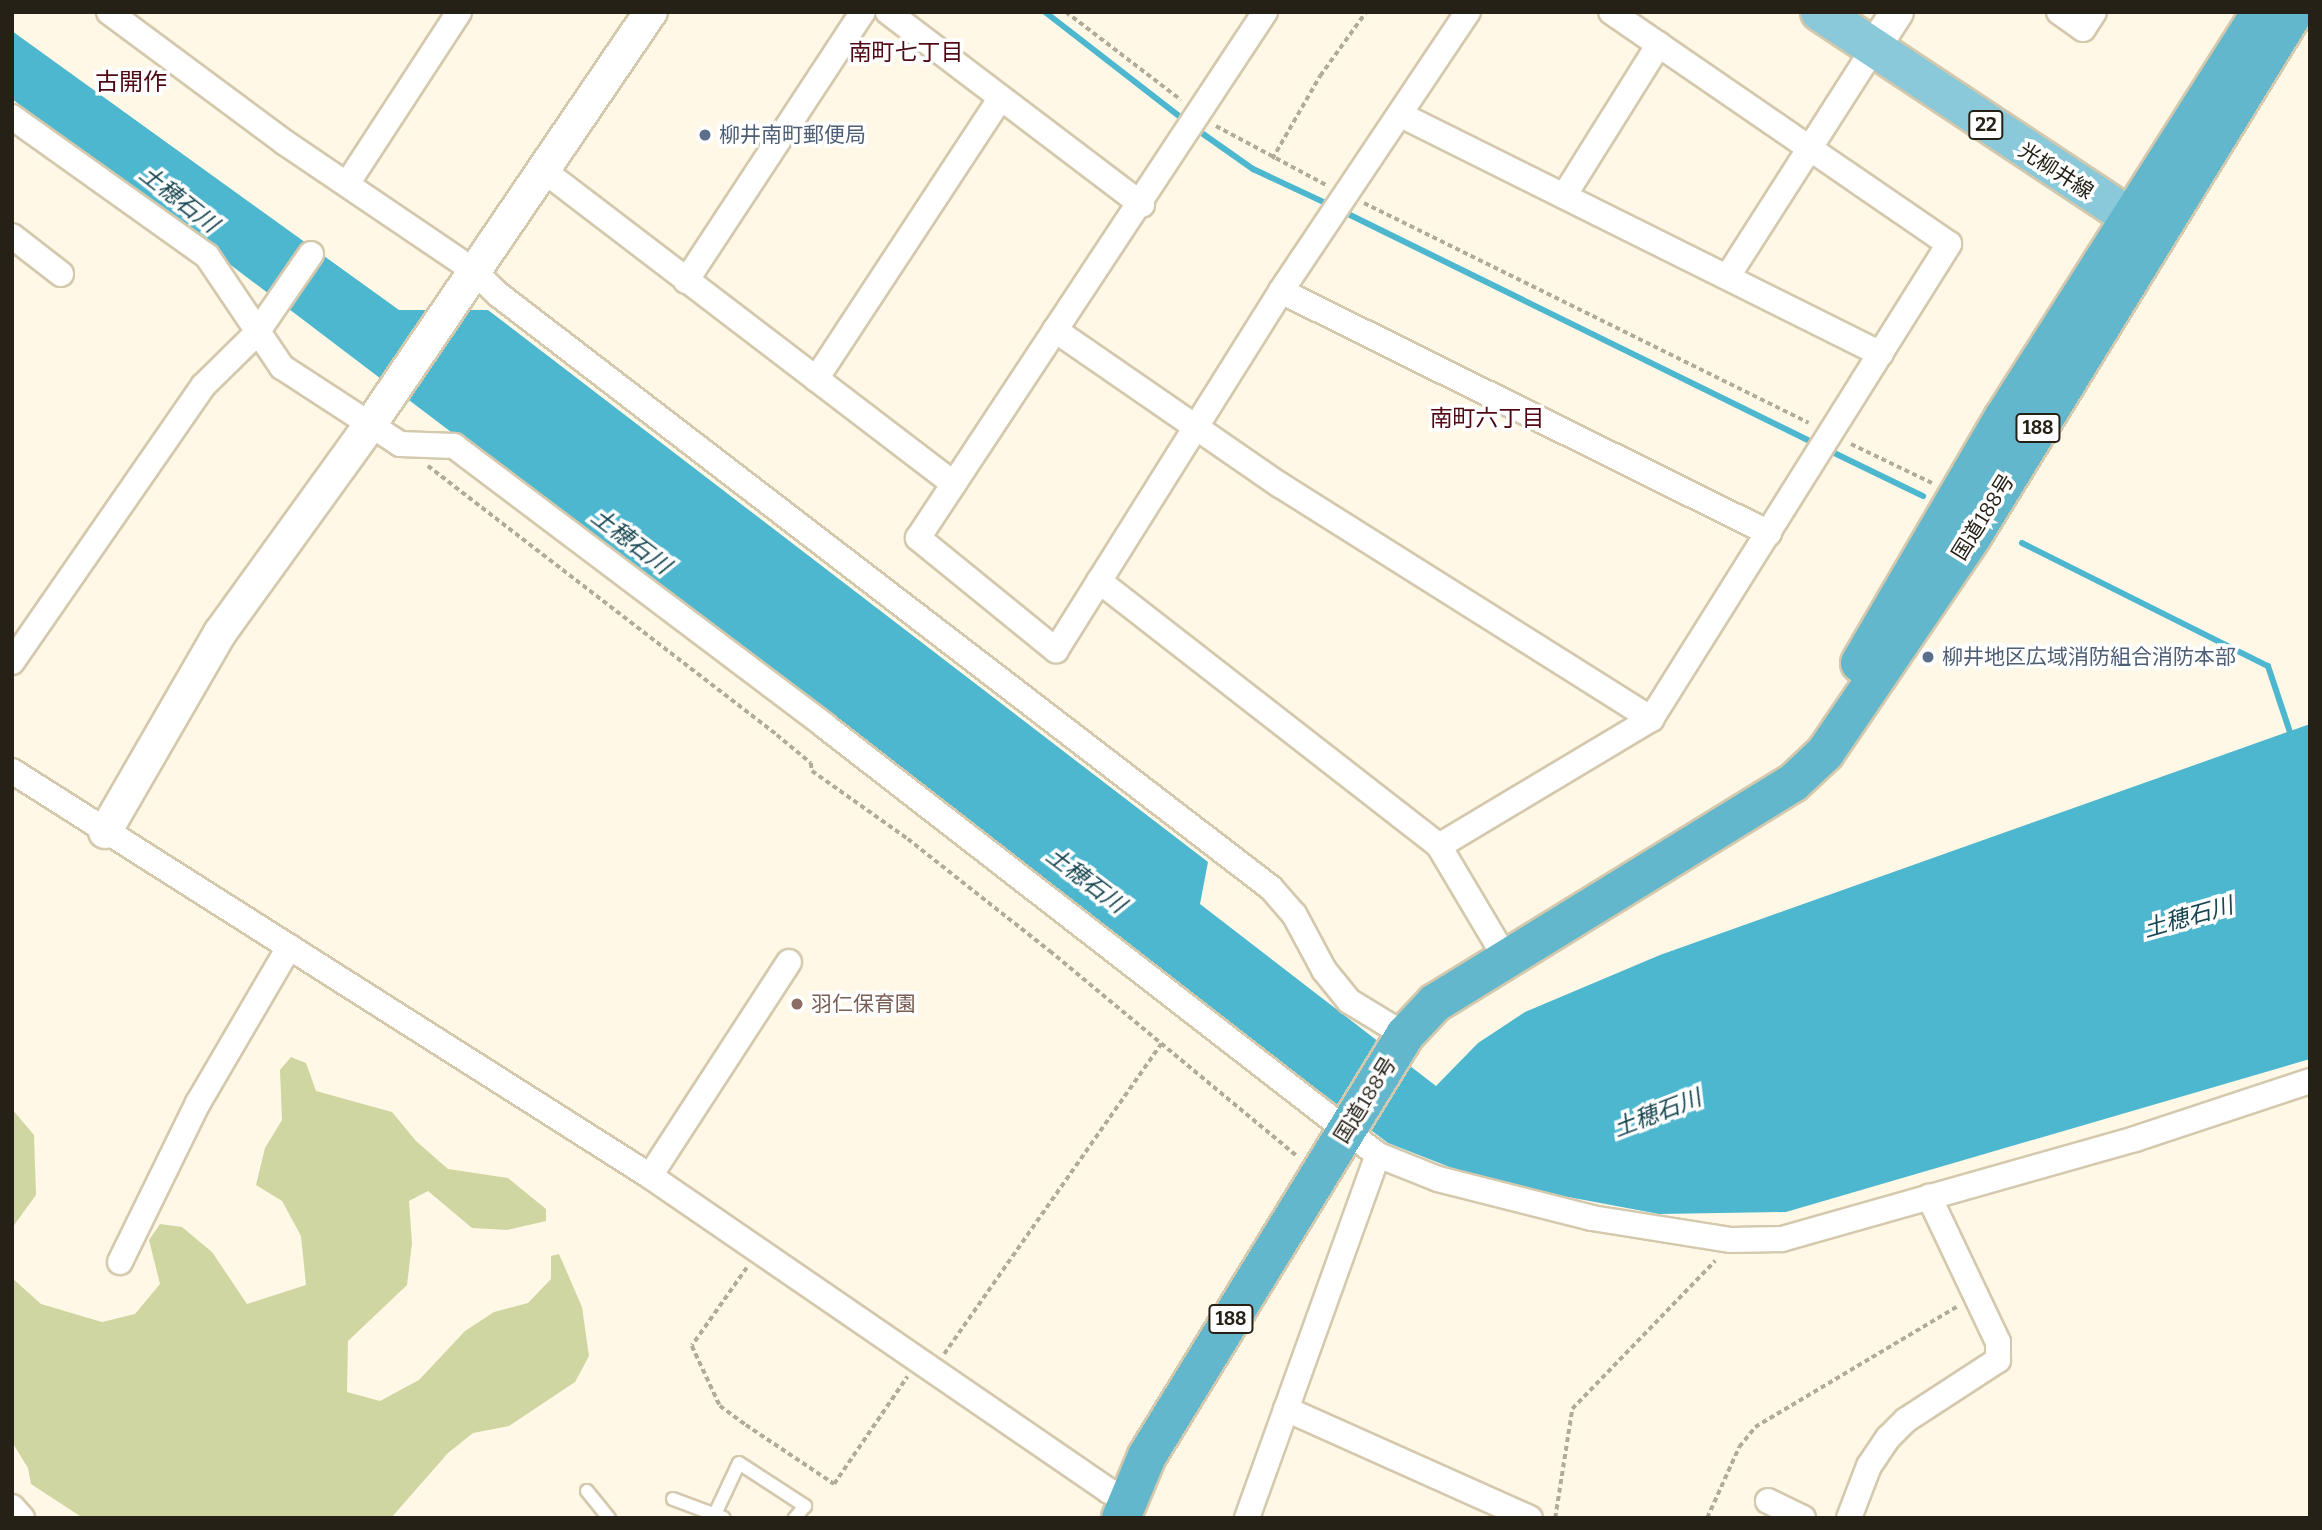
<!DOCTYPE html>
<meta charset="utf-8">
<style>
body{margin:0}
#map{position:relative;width:2322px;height:1530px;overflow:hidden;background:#fff8e6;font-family:Bitter,"Noto Sans JP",serif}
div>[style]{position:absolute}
.green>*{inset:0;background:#cfd6a2}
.water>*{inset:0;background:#4cb7cf}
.stream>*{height:6px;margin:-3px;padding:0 3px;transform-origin:3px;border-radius:3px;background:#4cb7cf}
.path>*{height:3.5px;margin-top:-1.75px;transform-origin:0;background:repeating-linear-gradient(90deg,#b1ab9b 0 5px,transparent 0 8.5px)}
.roads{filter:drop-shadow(2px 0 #d4c8ad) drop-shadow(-2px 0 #d4c8ad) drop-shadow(0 2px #d4c8ad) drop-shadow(0 -2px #d4c8ad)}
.service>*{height:12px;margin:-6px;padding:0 6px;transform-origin:6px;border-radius:6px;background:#fff}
.minor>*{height:24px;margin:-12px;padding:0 12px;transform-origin:12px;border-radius:12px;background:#fff}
.tertiary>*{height:32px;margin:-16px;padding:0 16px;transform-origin:16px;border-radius:16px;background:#fff}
.primary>*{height:38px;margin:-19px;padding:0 19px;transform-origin:19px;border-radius:19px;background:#89c9d9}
.trunk>*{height:38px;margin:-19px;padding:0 19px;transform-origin:19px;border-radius:19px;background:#62b7cc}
.dots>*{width:19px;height:19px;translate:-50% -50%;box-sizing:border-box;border:4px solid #fff;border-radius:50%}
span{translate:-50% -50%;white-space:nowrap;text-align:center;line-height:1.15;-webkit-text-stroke:7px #fff;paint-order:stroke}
.shield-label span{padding:2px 5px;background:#fff;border:2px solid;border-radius:5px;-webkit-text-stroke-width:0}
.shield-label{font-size:19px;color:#262116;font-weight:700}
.service-label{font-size:21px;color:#4e5e75}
.left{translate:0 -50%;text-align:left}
.street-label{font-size:21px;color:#262116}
.education-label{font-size:21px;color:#785e54}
.neighbourhood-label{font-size:23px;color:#4f0915}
.water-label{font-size:23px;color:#174651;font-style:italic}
.quarter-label{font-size:24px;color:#4f0915}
.frame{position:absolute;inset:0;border:14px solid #262116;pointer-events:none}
</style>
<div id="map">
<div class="green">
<i style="clip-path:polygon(291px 1057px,306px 1063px,316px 1091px,392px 1112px,416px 1141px,448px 1169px,508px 1178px,546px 1209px,546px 1221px,507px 1230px,472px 1228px,428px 1191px,409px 1201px,412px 1243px,407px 1285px,348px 1341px,347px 1392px,380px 1401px,419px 1380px,465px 1331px,494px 1312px,528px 1303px,551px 1279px,551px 1256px,559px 1254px,582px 1307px,589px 1356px,575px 1382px,509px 1426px,473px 1433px,448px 1453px,391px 1518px,83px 1518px,31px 1484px,28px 1468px,12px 1442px,12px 1278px,41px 1304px,102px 1322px,135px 1314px,160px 1284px,149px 1240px,160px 1224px,182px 1227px,212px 1252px,247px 1304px,306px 1285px,301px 1236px,282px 1201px,256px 1185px,265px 1148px,282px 1120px,280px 1070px)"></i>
<i style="clip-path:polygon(12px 1109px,34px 1135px,36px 1195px,12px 1228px)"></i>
</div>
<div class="water">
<i style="clip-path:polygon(12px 31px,399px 310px,488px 310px,1208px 862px,1200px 904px,1436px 1086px,1478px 1043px,1525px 1012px,1660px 955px,2310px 724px,2310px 1059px,1786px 1212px,1659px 1214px,1488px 1182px,1388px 1143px,12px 99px)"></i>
</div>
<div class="stream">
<i style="left:1045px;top:12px;width:180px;rotate:37.8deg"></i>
<i style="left:1196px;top:129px;width:70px;rotate:35.1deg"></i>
<i style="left:1253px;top:169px;width:87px;rotate:25.1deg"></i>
<i style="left:1342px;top:211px;width:528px;rotate:26.18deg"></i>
<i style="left:1826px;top:449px;width:108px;rotate:25.9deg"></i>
<i style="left:2022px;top:543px;width:275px;rotate:26.6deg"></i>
<i style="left:2268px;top:666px;width:76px;rotate:71.6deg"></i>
</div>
<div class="path">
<i style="left:1066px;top:12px;width:145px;rotate:37.4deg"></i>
<i style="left:1216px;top:126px;width:125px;rotate:28.2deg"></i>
<i style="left:1272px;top:159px;width:96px;rotate:-60deg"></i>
<i style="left:1320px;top:76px;width:79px;rotate:-54.3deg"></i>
<i style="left:1364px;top:203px;width:496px;rotate:26.3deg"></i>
<i style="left:1851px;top:444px;width:90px;rotate:25.7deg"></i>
<i style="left:428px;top:466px;width:441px;rotate:37.6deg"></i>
<i style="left:777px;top:735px;width:44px;rotate:39.5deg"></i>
<i style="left:811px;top:763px;width:8px;rotate:83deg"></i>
<i style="left:812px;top:771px;width:118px;rotate:35.3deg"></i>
<i style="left:908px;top:839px;width:181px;rotate:38.3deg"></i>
<i style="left:1050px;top:951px;width:320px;rotate:39.7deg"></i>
<i style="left:747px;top:1268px;width:95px;rotate:125.2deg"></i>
<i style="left:692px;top:1346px;width:66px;rotate:65deg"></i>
<i style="left:720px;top:1406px;width:32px;rotate:36deg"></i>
<i style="left:746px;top:1425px;width:106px;rotate:33.8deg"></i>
<i style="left:834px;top:1484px;width:130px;rotate:-55.7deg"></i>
<i style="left:944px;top:1354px;width:380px;rotate:-55deg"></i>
<i style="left:1555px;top:1518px;width:110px;rotate:-81.1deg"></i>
<i style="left:1572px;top:1409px;width:206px;rotate:-46deg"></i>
<i style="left:1707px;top:1518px;width:78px;rotate:-65.7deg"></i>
<i style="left:1739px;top:1447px;width:26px;rotate:-51deg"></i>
<i style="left:1755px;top:1427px;width:236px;rotate:-30.8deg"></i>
</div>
<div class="roads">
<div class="service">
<i style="left:587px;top:1491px;width:35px;rotate:51deg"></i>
<i style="left:673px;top:1499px;width:54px;rotate:20.4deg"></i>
<i style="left:715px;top:1514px;width:56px;rotate:-64.8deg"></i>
<i style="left:739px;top:1463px;width:79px;rotate:33.1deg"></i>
<i style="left:805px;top:1506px;width:16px;rotate:130deg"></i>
</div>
<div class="minor">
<i style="left:109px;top:12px;width:218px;rotate:36.6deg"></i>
<i style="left:284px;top:142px;width:228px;rotate:34.1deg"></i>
<i style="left:473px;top:270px;width:36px;rotate:44deg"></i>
<i style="left:499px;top:295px;width:973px;rotate:37.53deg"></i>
<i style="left:1271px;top:888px;width:35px;rotate:49deg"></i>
<i style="left:1294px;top:914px;width:64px;rotate:61.8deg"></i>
<i style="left:1324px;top:970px;width:40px;rotate:51deg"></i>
<i style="left:1349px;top:1001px;width:66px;rotate:31.3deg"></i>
<i style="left:888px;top:12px;width:319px;rotate:37.2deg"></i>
<i style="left:1265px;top:12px;width:630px;rotate:123.41deg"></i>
<i style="left:918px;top:538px;width:178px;rotate:39.1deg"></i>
<i style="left:1056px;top:650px;width:424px;rotate:-57.9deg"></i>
<i style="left:1281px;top:291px;width:336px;rotate:-56.2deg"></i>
<i style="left:2059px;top:12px;width:29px;rotate:35deg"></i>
<i style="left:2083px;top:29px;width:20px;rotate:-57deg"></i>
<i style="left:1401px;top:115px;width:536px;rotate:26.47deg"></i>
<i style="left:12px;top:117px;width:239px;rotate:35.5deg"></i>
<i style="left:207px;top:256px;width:134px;rotate:56deg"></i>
<i style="left:282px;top:367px;width:141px;rotate:33.1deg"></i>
<i style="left:400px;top:444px;width:54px;rotate:2.1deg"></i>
<i style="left:454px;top:446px;width:465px;rotate:37deg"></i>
<i style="left:825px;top:726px;width:700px;rotate:37.8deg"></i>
<i style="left:1378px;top:1155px;width:65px;rotate:21.8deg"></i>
<i style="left:1438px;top:1179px;width:159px;rotate:14.2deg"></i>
<i style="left:1592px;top:1218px;width:141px;rotate:9deg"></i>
<i style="left:1731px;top:1240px;width:51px;rotate:-1.1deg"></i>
<i style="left:1782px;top:1239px;width:367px;rotate:-15.8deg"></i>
<i style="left:2135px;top:1139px;width:184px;rotate:-18.3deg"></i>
<i style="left:543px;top:170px;width:517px;rotate:37.38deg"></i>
<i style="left:347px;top:184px;width:205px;rotate:-56.9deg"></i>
<i style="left:1564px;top:196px;width:179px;rotate:-58deg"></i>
<i style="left:12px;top:236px;width:62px;rotate:37.8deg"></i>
<i style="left:1728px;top:276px;width:269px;rotate:-57.4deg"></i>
<i style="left:686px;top:281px;width:322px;rotate:-56.7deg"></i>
<i style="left:1281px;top:291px;width:545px;rotate:26.38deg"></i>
<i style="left:1055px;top:330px;width:273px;rotate:34.6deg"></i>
<i style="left:1280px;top:485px;width:439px;rotate:32.2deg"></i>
<i style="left:816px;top:379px;width:335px;rotate:-56.7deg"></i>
<i style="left:1099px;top:581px;width:431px;rotate:37.9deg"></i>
<i style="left:1439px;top:846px;width:129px;rotate:59.3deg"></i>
<i style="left:12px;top:662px;width:336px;rotate:-55.3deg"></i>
<i style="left:203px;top:386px;width:74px;rotate:-44.5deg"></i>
<i style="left:256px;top:334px;width:97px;rotate:-55.5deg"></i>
<i style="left:12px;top:771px;width:756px;rotate:32.41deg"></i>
<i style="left:650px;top:1176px;width:557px;rotate:34.46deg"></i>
<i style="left:1109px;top:1491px;width:19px;rotate:18deg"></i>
<i style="left:1439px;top:846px;width:247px;rotate:-30.9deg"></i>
<i style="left:1651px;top:719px;width:561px;rotate:-57.9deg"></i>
<i style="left:1949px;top:244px;width:410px;rotate:-145.5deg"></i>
<i style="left:650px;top:1176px;width:255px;rotate:-57deg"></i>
<i style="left:120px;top:1262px;width:177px;rotate:-63.9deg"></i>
<i style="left:198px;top:1103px;width:181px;rotate:-59.7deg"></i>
<i style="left:1286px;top:1409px;width:267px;rotate:24.1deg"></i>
<i style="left:1768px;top:1501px;width:39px;rotate:26deg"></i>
<i style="left:12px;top:1507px;width:15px;rotate:48deg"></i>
<i style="left:1247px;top:1518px;width:386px;rotate:-70.2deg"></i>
<i style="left:1849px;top:1518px;width:56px;rotate:-69deg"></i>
<i style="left:1869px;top:1466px;width:34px;rotate:-56deg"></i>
<i style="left:1888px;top:1438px;width:25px;rotate:-45deg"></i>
<i style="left:1906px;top:1420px;width:110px;rotate:-33.1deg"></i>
<i style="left:1998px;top:1360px;width:18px;rotate:-90deg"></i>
<i style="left:1998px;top:1342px;width:161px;rotate:-115.4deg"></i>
</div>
<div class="tertiary">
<i style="left:1873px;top:49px;width:44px;rotate:-57deg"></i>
<i style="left:105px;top:832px;width:230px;rotate:-60deg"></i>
<i style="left:220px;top:633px;width:256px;rotate:-54.2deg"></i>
<i style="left:370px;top:425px;width:500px;rotate:-55.8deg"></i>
</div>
<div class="primary">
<i style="left:1820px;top:12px;width:403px;rotate:33.5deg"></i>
</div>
<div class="trunk">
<i style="left:1860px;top:663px;width:285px;rotate:-59.7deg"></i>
<i style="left:2004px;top:417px;width:480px;rotate:-57.6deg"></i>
<i style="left:1121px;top:1518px;width:67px;rotate:-67.2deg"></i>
<i style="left:1147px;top:1456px;width:494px;rotate:-58.5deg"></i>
<i style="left:1405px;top:1035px;width:44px;rotate:-46.8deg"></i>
<i style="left:1435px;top:1003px;width:420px;rotate:-31.6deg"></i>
<i style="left:1793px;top:783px;width:44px;rotate:-43.2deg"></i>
<i style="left:1825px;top:753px;width:263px;rotate:-55.8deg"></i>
<i style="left:1973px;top:535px;width:614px;rotate:-58.46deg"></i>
</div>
</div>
<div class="dots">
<i style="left:705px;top:135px;background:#5c6f8a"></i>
<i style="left:1928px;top:657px;background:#5c6f8a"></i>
<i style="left:797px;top:1004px;background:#8d6e63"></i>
</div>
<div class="shield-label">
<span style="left:1986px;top:125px">22</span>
<span style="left:2038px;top:428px">188</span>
<span style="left:1231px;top:1319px">188</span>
</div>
<div class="service-label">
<span class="left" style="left:719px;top:135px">柳井南町郵便局</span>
<span class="left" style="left:1942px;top:657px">柳井地区広域消防組合消防本部</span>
</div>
<div class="street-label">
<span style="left:2056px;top:171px;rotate:33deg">光柳井線</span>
<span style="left:1983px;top:517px;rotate:-58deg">国道188号</span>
<span style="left:1365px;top:1100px;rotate:-58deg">国道188号</span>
</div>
<div class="education-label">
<span class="left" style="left:811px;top:1004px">羽仁保育園</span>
</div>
<div class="neighbourhood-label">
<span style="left:906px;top:52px">南町七丁目</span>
<span style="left:1487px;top:418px">南町六丁目</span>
</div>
<div class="water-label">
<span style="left:179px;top:199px;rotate:38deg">土穂石川</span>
<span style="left:631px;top:541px;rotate:37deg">土穂石川</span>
<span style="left:1086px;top:880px;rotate:37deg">土穂石川</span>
<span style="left:2188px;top:917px;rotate:-16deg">土穂石川</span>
<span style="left:1657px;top:1113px;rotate:-21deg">土穂石川</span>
</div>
<div class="quarter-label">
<span style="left:131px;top:83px">古開作</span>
</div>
<div class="frame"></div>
</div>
